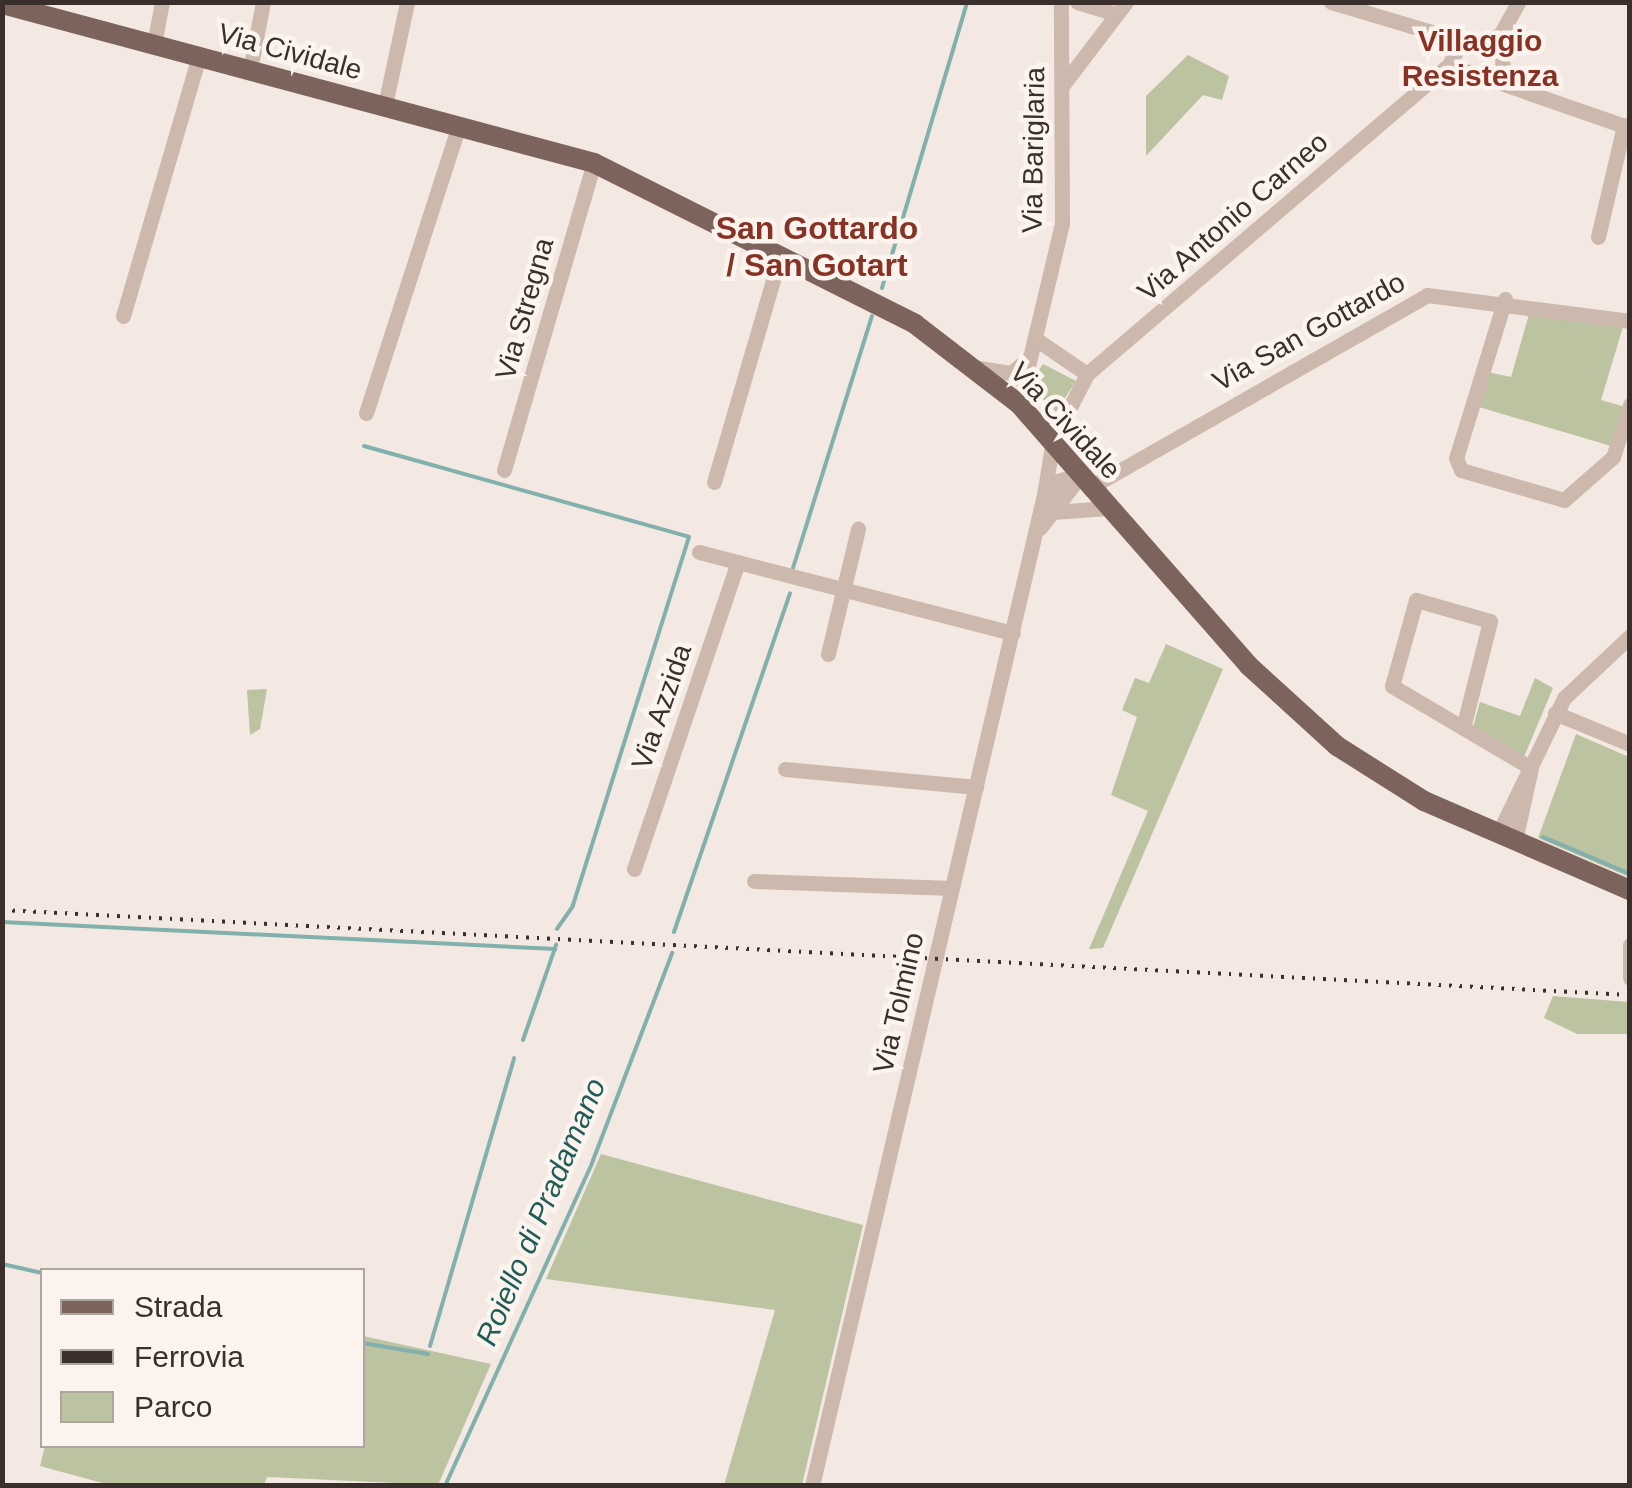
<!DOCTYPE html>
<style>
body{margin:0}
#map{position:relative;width:1632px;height:1488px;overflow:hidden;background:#f3e9e2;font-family:Helvetica,sans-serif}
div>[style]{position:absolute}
.green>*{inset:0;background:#bbc3a1}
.stream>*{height:4px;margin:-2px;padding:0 2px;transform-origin:2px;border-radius:2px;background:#81b0ad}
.minor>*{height:15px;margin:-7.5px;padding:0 7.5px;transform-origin:7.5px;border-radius:7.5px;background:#ccb8ad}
.major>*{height:20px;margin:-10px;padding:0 10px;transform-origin:10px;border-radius:10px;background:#7c645d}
.rail>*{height:4px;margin-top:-2px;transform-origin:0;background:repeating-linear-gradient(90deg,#3a2f2b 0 2.5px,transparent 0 10.5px)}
span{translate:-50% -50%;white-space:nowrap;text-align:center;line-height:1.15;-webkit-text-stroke:9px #fbf4ee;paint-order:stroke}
.street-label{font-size:28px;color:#3a2f2b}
.neighbourhood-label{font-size:30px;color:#883225;font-weight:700}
.water-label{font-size:30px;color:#215c59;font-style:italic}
.quarter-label{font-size:32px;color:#883225;font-weight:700}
.frame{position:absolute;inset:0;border:5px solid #3a2f2b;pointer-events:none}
.legend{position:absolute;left:40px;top:1268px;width:325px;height:180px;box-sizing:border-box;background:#fbf4ee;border:2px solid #aea5a0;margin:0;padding:12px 18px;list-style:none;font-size:30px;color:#3a2f2b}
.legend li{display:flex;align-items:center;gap:20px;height:50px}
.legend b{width:50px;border:2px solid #aea5a0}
</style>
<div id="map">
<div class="green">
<i style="clip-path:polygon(1188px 55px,1229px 76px,1222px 100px,1203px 95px,1146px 156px,1146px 96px)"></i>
<i style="clip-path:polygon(1532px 304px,1625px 320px,1601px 400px,1629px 408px,1618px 448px,1472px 405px,1482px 371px,1511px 377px)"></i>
<i style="clip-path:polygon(1043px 364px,1076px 381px,1056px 412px,1029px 385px)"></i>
<i style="clip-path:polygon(1166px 644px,1223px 669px,1103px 948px,1089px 949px,1148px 811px,1111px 795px,1137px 717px,1122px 710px,1135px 678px,1149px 683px)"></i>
<i style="clip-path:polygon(1535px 678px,1553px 688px,1524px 757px,1473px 727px,1480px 702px,1520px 716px)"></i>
<i style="clip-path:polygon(267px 689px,260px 729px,250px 735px,247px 690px)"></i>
<i style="clip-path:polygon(1576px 734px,1629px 757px,1629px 877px,1538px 838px)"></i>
<i style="clip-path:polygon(1553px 996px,1629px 1002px,1629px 1034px,1577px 1034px,1544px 1018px)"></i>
<i style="clip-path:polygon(601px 1154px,863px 1225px,802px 1485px,724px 1485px,775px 1310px,546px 1279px)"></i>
<i style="clip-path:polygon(363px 1336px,491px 1364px,438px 1485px,267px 1477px,264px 1485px,110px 1485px,40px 1466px,45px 1446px,362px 1446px)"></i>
</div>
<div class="stream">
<i style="left:882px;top:288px;width:298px;rotate:-73.4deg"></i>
<i style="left:364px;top:446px;width:337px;rotate:15.6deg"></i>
<i style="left:689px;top:537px;width:387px;rotate:107.5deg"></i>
<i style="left:573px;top:906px;width:28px;rotate:125deg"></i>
<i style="left:793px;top:568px;width:264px;rotate:-72.6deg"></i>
<i style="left:1543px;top:837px;width:95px;rotate:23deg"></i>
<i style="left:2px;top:922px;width:554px;rotate:2.8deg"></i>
<i style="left:674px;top:932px;width:358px;rotate:-71.1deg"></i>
<i style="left:523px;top:1040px;width:101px;rotate:-70.8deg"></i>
<i style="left:2px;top:1264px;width:41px;rotate:12.7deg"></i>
<i style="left:362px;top:1343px;width:67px;rotate:9.5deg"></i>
<i style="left:430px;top:1346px;width:300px;rotate:-73.7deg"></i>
<i style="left:445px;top:1486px;width:355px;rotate:-65.5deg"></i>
<i style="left:592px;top:1163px;width:225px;rotate:-69.1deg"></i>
</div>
<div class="minor">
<i style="left:1077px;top:2px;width:39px;rotate:17deg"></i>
<i style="left:1331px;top:2px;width:147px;rotate:16.6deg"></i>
<i style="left:1472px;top:44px;width:29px;rotate:-18deg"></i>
<i style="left:1500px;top:35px;width:38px;rotate:-61deg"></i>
<i style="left:1500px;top:35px;width:46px;rotate:85deg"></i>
<i style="left:154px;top:45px;width:44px;rotate:-79.5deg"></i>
<i style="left:1449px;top:65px;width:192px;rotate:19.2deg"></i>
<i style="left:250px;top:70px;width:69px;rotate:-79.2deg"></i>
<i style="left:1062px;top:86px;width:106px;rotate:-52.7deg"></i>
<i style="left:385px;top:105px;width:105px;rotate:-77.9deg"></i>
<i style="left:1598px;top:237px;width:115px;rotate:-76.9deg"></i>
<i style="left:1505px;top:299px;width:166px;rotate:107.1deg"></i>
<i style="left:1456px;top:458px;width:13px;rotate:67deg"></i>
<i style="left:1461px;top:470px;width:107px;rotate:16.2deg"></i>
<i style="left:1564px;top:500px;width:65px;rotate:-41.3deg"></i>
<i style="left:1613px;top:457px;width:55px;rotate:-71.9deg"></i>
<i style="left:123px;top:316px;width:271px;rotate:-73.7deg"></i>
<i style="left:1037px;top:340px;width:60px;rotate:34.2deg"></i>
<i style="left:979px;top:368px;width:32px;rotate:9deg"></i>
<i style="left:1011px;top:373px;width:23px;rotate:-40deg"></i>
<i style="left:1019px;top:404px;width:185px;rotate:-76.6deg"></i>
<i style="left:1062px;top:224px;width:222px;rotate:-90.3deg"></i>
<i style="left:366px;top:413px;width:303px;rotate:-72.1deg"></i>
<i style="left:504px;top:470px;width:320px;rotate:-73.7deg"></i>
<i style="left:714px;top:482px;width:235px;rotate:-73.7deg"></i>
<i style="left:1091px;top:487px;width:387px;rotate:-29.7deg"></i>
<i style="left:1427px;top:295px;width:205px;rotate:7.3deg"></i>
<i style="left:1044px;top:495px;width:56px;rotate:-80.7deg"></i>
<i style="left:1053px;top:440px;width:74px;rotate:-62.7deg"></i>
<i style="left:1087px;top:374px;width:476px;rotate:-40.5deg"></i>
<i style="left:1449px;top:65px;width:25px;rotate:-63deg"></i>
<i style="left:1053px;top:512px;width:55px;rotate:-4.2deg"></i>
<i style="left:1040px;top:528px;width:67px;rotate:-52.3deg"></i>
<i style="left:699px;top:552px;width:324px;rotate:14.5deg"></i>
<i style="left:828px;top:654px;width:129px;rotate:-76.5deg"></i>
<i style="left:1555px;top:713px;width:81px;rotate:22.5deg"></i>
<i style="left:1463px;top:728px;width:110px;rotate:-75.8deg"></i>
<i style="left:1490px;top:621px;width:77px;rotate:-164.2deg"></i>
<i style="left:1416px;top:600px;width:89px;rotate:105.6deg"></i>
<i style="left:1392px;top:686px;width:161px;rotate:30.5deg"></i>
<i style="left:785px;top:769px;width:192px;rotate:5.4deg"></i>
<i style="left:1498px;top:834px;width:151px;rotate:-64.1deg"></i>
<i style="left:1564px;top:698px;width:91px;rotate:-43.2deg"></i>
<i style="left:1515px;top:841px;width:75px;rotate:-77.6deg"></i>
<i style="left:634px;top:869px;width:324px;rotate:-71.3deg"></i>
<i style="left:754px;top:881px;width:198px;rotate:2deg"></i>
<i style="left:1630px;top:945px;width:33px;rotate:90deg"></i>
<i style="left:812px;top:1486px;width:1014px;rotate:-76.83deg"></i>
<i style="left:1043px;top:499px;width:25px;rotate:-48deg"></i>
<i style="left:1060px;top:480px;width:22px;rotate:-13deg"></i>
</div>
<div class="major">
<i style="left:2px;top:4px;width:613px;rotate:15.03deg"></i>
<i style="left:594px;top:163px;width:359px;rotate:26.6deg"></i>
<i style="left:915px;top:324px;width:131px;rotate:37.6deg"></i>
<i style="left:1019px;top:404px;width:347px;rotate:48.7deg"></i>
<i style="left:1248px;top:665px;width:120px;rotate:42.3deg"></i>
<i style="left:1337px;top:746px;width:103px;rotate:32.3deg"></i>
<i style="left:1424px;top:801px;width:224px;rotate:23.4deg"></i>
</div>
<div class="rail">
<i style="left:2px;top:910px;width:1630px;rotate:2.99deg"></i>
</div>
<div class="street-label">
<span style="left:290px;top:52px;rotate:15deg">Via Cividale</span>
<span style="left:1034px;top:150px;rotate:-89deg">Via Bariglaria</span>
<span style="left:1233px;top:217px;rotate:-41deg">Via Antonio Carneo</span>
<span style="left:525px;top:309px;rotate:-74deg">Via Stregna</span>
<span style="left:1309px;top:332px;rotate:-29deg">Via San Gottardo</span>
<span style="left:1065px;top:421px;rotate:47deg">Via Cividale</span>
<span style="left:662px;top:707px;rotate:-71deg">Via Azzida</span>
<span style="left:899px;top:1003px;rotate:-77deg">Via Tolmino</span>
</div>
<div class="neighbourhood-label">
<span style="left:1480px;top:58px">Villaggio<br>Resistenza</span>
</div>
<div class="water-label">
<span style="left:541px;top:1212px;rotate:-67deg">Roiello di Pradamano</span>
</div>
<div class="quarter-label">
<span style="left:817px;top:247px">San Gottardo<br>/ San Gotart</span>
</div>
<div class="frame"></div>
<ul class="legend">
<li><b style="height:12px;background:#7c645d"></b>Strada</li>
<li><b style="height:12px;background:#3a2f2b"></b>Ferrovia</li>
<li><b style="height:28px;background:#bbc3a1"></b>Parco</li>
</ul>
</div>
